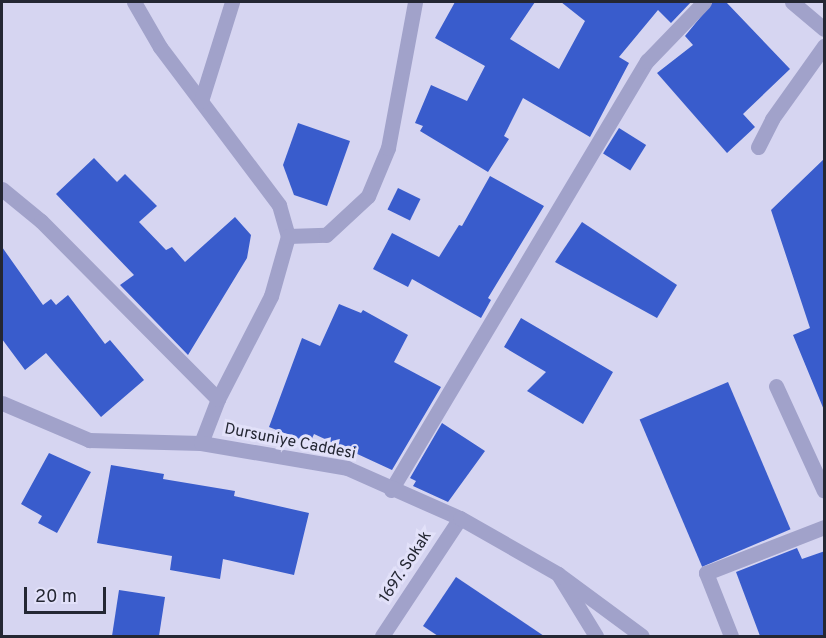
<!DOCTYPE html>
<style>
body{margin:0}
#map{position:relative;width:826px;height:638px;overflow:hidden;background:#d6d5f1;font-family:Overpass,sans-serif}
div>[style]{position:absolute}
.building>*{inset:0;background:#395ccc;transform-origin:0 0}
.minor>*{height:15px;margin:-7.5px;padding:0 7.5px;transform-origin:7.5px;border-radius:7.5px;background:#a1a2ca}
.tertiary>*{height:15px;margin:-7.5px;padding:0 7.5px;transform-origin:7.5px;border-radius:7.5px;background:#a1a2ca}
span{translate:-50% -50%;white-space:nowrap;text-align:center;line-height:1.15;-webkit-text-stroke:6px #e2e1f9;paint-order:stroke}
.street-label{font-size:16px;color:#242733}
.frame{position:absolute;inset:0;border:3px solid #242733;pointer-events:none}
.scale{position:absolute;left:24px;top:587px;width:82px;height:27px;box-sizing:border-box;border:3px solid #242733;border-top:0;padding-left:8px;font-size:18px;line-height:21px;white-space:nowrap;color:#242733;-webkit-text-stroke:4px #e2e1f9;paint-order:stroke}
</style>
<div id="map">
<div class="building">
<i style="clip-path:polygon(455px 2px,535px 2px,510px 39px,559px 69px,585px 21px,561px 2px,691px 2px,671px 23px,658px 10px,619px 57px,629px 63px,590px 137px,523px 98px,504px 136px,509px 139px,488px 172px,420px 131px,423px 126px,415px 123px,431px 85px,467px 101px,485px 66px,435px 38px)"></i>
<i style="clip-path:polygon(713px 2px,726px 2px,790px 69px,743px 114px,755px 127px,727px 153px,657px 73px,693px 45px,685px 36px)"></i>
<i style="clip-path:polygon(298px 123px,350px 141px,327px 206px,294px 195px,283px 165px)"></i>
<i style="left:619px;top:128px;width:32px;height:30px;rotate:32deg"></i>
<i style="clip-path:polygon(94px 158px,117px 182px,125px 174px,157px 206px,139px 222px,166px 250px,172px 247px,185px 262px,235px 217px,251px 235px,247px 258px,188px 355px,120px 285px,134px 275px,56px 194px)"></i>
<i style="clip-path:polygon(825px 158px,825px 410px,824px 410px,793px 335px,810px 328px,771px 210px)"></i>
<i style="clip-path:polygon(490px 176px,544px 206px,488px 298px,491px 300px,481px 318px,412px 279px,408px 287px,373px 269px,392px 233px,439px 257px,459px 225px,462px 226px)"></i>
<i style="left:398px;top:188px;width:25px;height:24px;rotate:26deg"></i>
<i style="clip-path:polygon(582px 222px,677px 285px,657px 318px,555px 262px)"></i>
<i style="clip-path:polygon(2px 247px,43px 305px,51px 299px,56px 305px,68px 295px,105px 344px,110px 340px,144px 380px,101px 417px,46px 353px,25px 370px,2px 339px)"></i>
<i style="clip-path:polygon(339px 304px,361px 313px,363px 310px,408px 335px,394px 362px,441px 387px,392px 470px,314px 434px,310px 443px,269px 427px,302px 338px,320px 346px)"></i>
<i style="clip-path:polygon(521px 318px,613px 372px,583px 424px,527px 391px,546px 372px,504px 347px)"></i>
<i style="left:728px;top:382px;width:160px;height:96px;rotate:67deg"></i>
<i style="clip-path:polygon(442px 423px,485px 451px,448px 502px,413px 486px,416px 481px,410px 478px)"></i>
<i style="clip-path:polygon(49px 453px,91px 472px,57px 533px,38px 523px,42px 516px,21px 504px)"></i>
<i style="clip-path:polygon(111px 465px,164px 474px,163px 479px,235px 491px,234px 496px,309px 513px,294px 575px,223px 559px,220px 579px,170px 570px,172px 556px,97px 543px)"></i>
<i style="clip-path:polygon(797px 548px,802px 559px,825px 551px,825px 636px,760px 636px,736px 572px)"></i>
<i style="clip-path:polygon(456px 577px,544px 636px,438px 636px,423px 626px)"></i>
<i style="clip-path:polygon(119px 590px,165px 597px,159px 636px,112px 636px)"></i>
</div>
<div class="minor">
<i style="left:134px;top:2px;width:52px;rotate:60deg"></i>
<i style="left:160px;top:47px;width:198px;rotate:53deg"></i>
<i style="left:279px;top:205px;width:32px;rotate:74deg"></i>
<i style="left:288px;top:236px;width:62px;rotate:105.8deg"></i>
<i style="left:271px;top:296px;width:116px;rotate:117.2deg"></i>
<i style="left:218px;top:399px;width:47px;rotate:111.1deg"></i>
<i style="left:792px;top:2px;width:42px;rotate:40.2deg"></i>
<i style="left:201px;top:101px;width:104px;rotate:-72.6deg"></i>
<i style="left:758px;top:147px;width:31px;rotate:-63deg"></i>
<i style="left:772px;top:119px;width:90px;rotate:-54.5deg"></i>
<i style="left:2px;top:189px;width:50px;rotate:39.4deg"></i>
<i style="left:41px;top:221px;width:251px;rotate:45.2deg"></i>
<i style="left:288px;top:236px;width:38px;rotate:-2deg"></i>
<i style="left:326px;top:235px;width:57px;rotate:-42.9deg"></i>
<i style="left:368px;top:196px;width:52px;rotate:-67.4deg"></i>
<i style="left:388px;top:148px;width:148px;rotate:-79.5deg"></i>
<i style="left:776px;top:386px;width:115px;rotate:65.4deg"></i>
<i style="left:391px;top:490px;width:500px;rotate:-59.2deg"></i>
<i style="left:647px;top:61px;width:82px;rotate:-46deg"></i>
<i style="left:558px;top:574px;width:73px;rotate:58.5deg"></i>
<i style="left:382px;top:636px;width:141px;rotate:-56.5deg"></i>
<i style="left:731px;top:636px;width:68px;rotate:-111.6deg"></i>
<i style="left:706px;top:573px;width:127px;rotate:-21.3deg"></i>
</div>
<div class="tertiary">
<i style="left:2px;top:403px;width:95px;rotate:23deg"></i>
<i style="left:89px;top:440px;width:112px;rotate:1.5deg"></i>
<i style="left:201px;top:443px;width:148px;rotate:9.7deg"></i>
<i style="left:347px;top:468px;width:124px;rotate:23.9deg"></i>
<i style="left:460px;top:518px;width:113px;rotate:29.7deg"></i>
<i style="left:558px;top:574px;width:104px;rotate:36.4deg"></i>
</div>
<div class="street-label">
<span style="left:290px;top:442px;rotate:11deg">Dursuniye Caddesi</span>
<span style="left:406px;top:567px;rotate:-57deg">1697. Sokak</span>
</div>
<div class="frame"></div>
<div class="scale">20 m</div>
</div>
